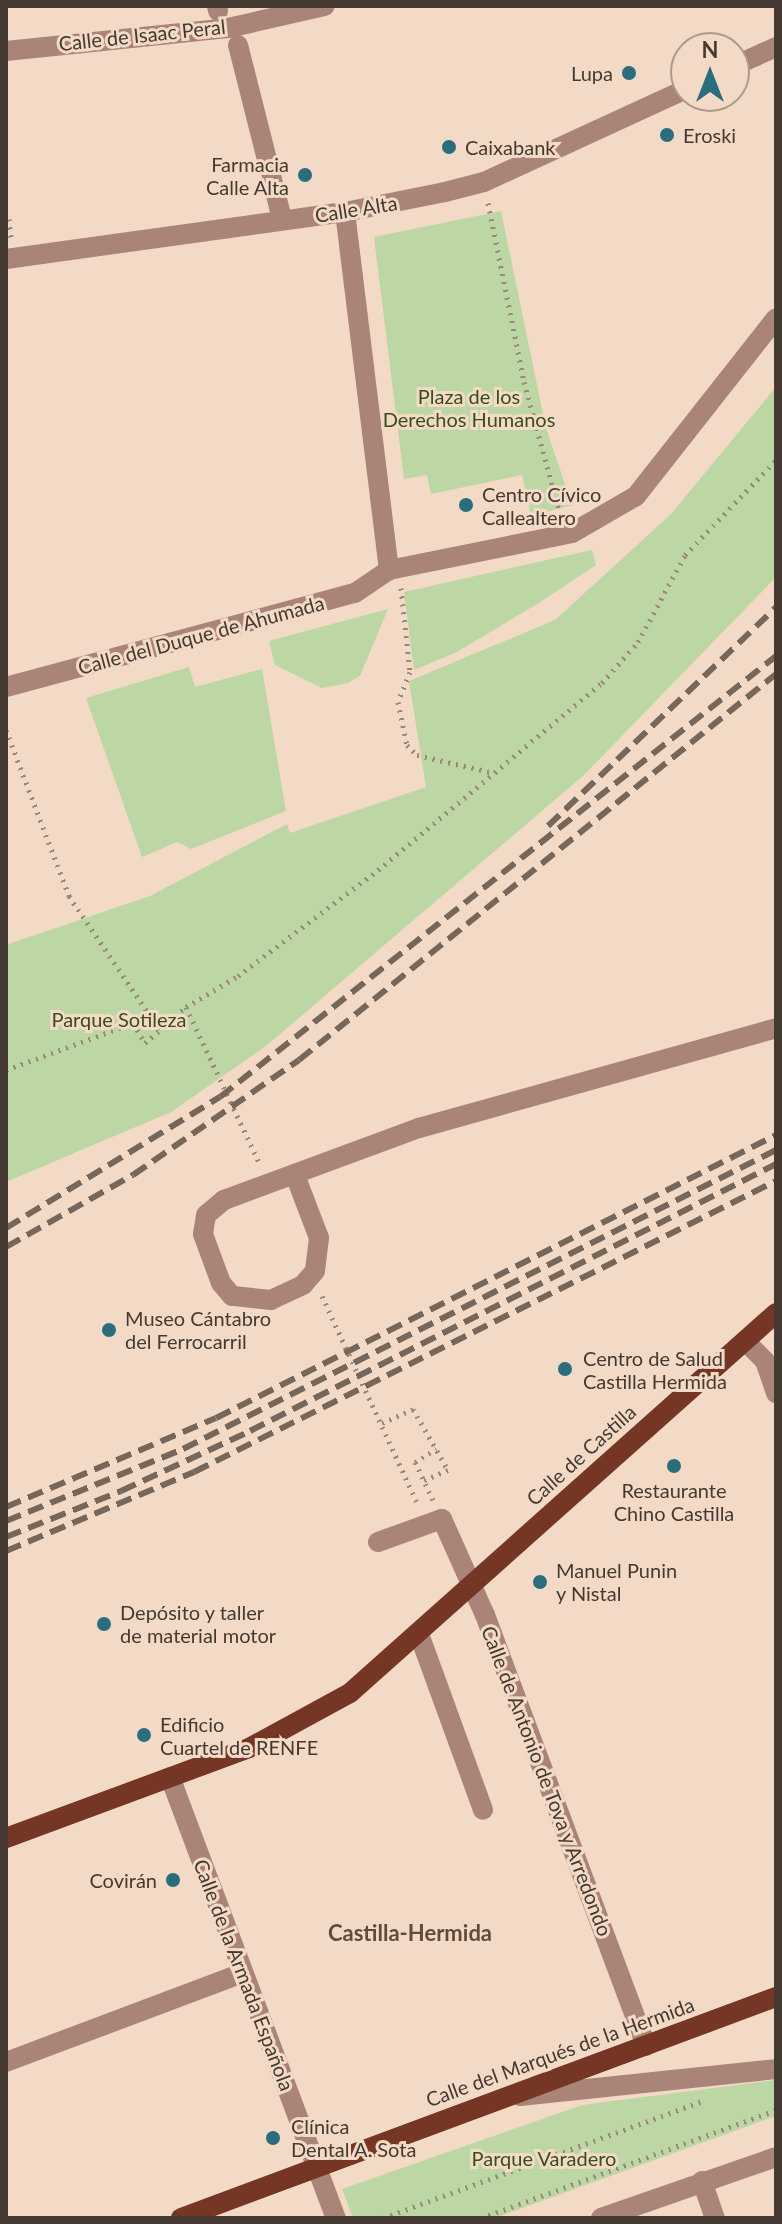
<!DOCTYPE html>
<meta charset="utf-8">
<style>
body{margin:0}
#map{position:relative;width:782px;height:2224px;overflow:hidden;background:#f3dac7;font-family:Lato,sans-serif}
div>[style]{position:absolute}
.green>*{inset:0;background:#bcd6a4}
.path>*{height:5px;margin-top:-2.5px;transform-origin:0;background:repeating-linear-gradient(90deg,#9a897b 0 2px,transparent 0 8px)}
.minor>*{height:20px;margin:-10px;padding:0 10px;transform-origin:10px;border-radius:10px;background:#aa8379}
.major>*{height:20px;margin:-10px;padding:0 10px;transform-origin:10px;border-radius:10px;background:#763626}
.rail>*{height:6px;margin-top:-3px;transform-origin:0;background:repeating-linear-gradient(90deg,#75675c 0 16px,transparent 0 24px)}
.dots>*{width:22px;height:22px;translate:-50% -50%;box-sizing:border-box;border:4px solid #f3dac7;border-radius:50%}
span{translate:-50% -50%;white-space:nowrap;text-align:center;line-height:1.15;-webkit-text-stroke:6px #f3dac7;paint-order:stroke}
.street-label{font-size:20px;color:#443a32}
.poi-label{font-size:20px;color:#443a32}
.right{translate:-100% -50%;text-align:right}
.left{translate:0 -50%;text-align:left}
.park-label{font-size:20px;color:#374f19}
.neighbourhood-label{font-size:22px;color:#614c3c;font-weight:700}
.frame{position:absolute;inset:0;border:8px solid #443a32;pointer-events:none}
.north{position:absolute;left:670px;top:32px;width:80px;height:80px;box-sizing:border-box;background:#f3dac7;border:2px solid #ad9a8b;border-radius:50%;rotate:0deg;font-size:22px;font-weight:700;line-height:32px;text-align:center;color:#443a32}
.north::after{content:'';display:block;margin:auto;width:28px;height:36px;background:#2a6e7e;clip-path:polygon(50% 0,100% 100%,50% 72%,0 100%)}
</style>
<div id="map">
<div class="green">
<i style="clip-path:polygon(501px 211px,546px 428px,568px 493px,581px 498px,581px 503px,531px 516px,522px 475px,431px 494px,427px 475px,404px 479px,374px 237px)"></i>
<i style="clip-path:polygon(776px 387px,776px 577px,584px 775px,266px 1046px,171px 1112px,6px 1182px,6px 945px,150px 896px,287px 824px,290px 833px,426px 787px,409px 681px,555px 620px,670px 515px)"></i>
<i style="clip-path:polygon(592px 550px,596px 565px,542px 601px,455px 653px,414px 670px,404px 592px)"></i>
<i style="clip-path:polygon(388px 609px,360px 676px,348px 683px,322px 688px,275px 665px,269px 641px)"></i>
<i style="clip-path:polygon(189px 667px,195px 687px,262px 669px,286px 811px,191px 849px,177px 842px,142px 857px,86px 698px)"></i>
<i style="clip-path:polygon(776px 2080px,776px 2116px,495px 2218px,353px 2218px,342px 2189px,582px 2105px)"></i>
</div>
<div class="path">
<i style="left:488px;top:203px;width:183px;rotate:78.6deg"></i>
<i style="left:524px;top:382px;width:133px;rotate:74.7deg"></i>
<i style="left:9px;top:219px;width:19px;rotate:84deg"></i>
<i style="left:401px;top:588px;width:84px;rotate:83.9deg"></i>
<i style="left:410px;top:672px;width:32px;rotate:112deg"></i>
<i style="left:398px;top:702px;width:44px;rotate:78.2deg"></i>
<i style="left:407px;top:745px;width:14px;rotate:45deg"></i>
<i style="left:417px;top:755px;width:75px;rotate:13.1deg"></i>
<i style="left:6px;top:730px;width:178px;rotate:69.2deg"></i>
<i style="left:69px;top:896px;width:161px;rotate:55.9deg"></i>
<i style="left:186px;top:1007px;width:61px;rotate:-30.8deg"></i>
<i style="left:238px;top:976px;width:176px;rotate:-37.1deg"></i>
<i style="left:378px;top:870px;width:292px;rotate:-39.9deg"></i>
<i style="left:602px;top:683px;width:55px;rotate:-48.7deg"></i>
<i style="left:638px;top:642px;width:99px;rotate:-61.6deg"></i>
<i style="left:685px;top:555px;width:132px;rotate:-46.2deg"></i>
<i style="left:6px;top:1070px;width:135px;rotate:-20.3deg"></i>
<i style="left:133px;top:1023px;width:23px;rotate:59deg"></i>
<i style="left:145px;top:1043px;width:55px;rotate:-41.3deg"></i>
<i style="left:186px;top:1007px;width:174px;rotate:64.8deg"></i>
<i style="left:322px;top:1296px;width:230px;rotate:65.3deg"></i>
<i style="left:382px;top:1423px;width:34px;rotate:-24deg"></i>
<i style="left:413px;top:1409px;width:70px;rotate:60.2deg"></i>
<i style="left:448px;top:1470px;width:26px;rotate:157deg"></i>
<i style="left:433px;top:1500px;width:42px;rotate:-115.3deg"></i>
<i style="left:415px;top:1462px;width:25px;rotate:-32deg"></i>
<i style="left:282px;top:2218px;width:3px"></i>
<i style="left:383px;top:2218px;width:340px;rotate:-20.1deg"></i>
<i style="left:481px;top:2218px;width:314px;rotate:-20.1deg"></i>
</div>
<div class="minor">
<i style="left:217px;top:6px;width:5px;rotate:79deg"></i>
<i style="left:238px;top:45px;width:179px;rotate:75.8deg"></i>
<i style="left:6px;top:51px;width:223px;rotate:-5.9deg"></i>
<i style="left:228px;top:28px;width:99px;rotate:-12.8deg"></i>
<i style="left:734px;top:66px;width:46px;rotate:-24.3deg"></i>
<i style="left:345px;top:212px;width:361px;rotate:83deg"></i>
<i style="left:6px;top:259px;width:342px;rotate:-7.9deg"></i>
<i style="left:345px;top:212px;width:102px;rotate:-11.3deg"></i>
<i style="left:445px;top:192px;width:40px;rotate:-14.4deg"></i>
<i style="left:484px;top:182px;width:222px;rotate:-24.7deg"></i>
<i style="left:6px;top:687px;width:361px;rotate:-15.1deg"></i>
<i style="left:355px;top:593px;width:41px;rotate:-34.1deg"></i>
<i style="left:389px;top:570px;width:187px;rotate:-11.4deg"></i>
<i style="left:572px;top:533px;width:74px;rotate:-30deg"></i>
<i style="left:636px;top:496px;width:226px;rotate:-51.8deg"></i>
<i style="left:295px;top:1175px;width:67px;rotate:69.1deg"></i>
<i style="left:319px;top:1238px;width:33px;rotate:97deg"></i>
<i style="left:315px;top:1271px;width:18px;rotate:131deg"></i>
<i style="left:303px;top:1285px;width:35px;rotate:155deg"></i>
<i style="left:271px;top:1300px;width:39px;rotate:-174deg"></i>
<i style="left:232px;top:1296px;width:17px;rotate:-130deg"></i>
<i style="left:221px;top:1283px;width:52px;rotate:-110.2deg"></i>
<i style="left:203px;top:1234px;width:19px;rotate:-81deg"></i>
<i style="left:206px;top:1215px;width:23px;rotate:-40deg"></i>
<i style="left:224px;top:1200px;width:208px;rotate:-20.3deg"></i>
<i style="left:419px;top:1128px;width:371px;rotate:-15.6deg"></i>
<i style="left:745px;top:1341px;width:28px;rotate:45deg"></i>
<i style="left:765px;top:1361px;width:34px;rotate:71deg"></i>
<i style="left:378px;top:1542px;width:68px;rotate:-19.8deg"></i>
<i style="left:442px;top:1519px;width:105px;rotate:65.9deg"></i>
<i style="left:485px;top:1615px;width:460px;rotate:69.5deg"></i>
<i style="left:419px;top:1634px;width:187px;rotate:70deg"></i>
<i style="left:170px;top:1777px;width:471px;rotate:69.4deg"></i>
<i style="left:6px;top:2062px;width:253px;rotate:-20.6deg"></i>
<i style="left:520px;top:2096px;width:257px;rotate:-6deg"></i>
<i style="left:702px;top:2181px;width:39px;rotate:71deg"></i>
<i style="left:601px;top:2218px;width:185px;rotate:-19.2deg"></i>
</div>
<div class="major">
<i style="left:6px;top:1838px;width:259px;rotate:-20.3deg"></i>
<i style="left:249px;top:1748px;width:115px;rotate:-28.6deg"></i>
<i style="left:350px;top:1693px;width:571px;rotate:-41.73deg"></i>
<i style="left:181px;top:2218px;width:635px;rotate:-20.38deg"></i>
</div>
<div class="rail">
<i style="left:548px;top:826px;width:316px;rotate:-43.8deg"></i>
<i style="left:6px;top:1228px;width:251px;rotate:-31.5deg"></i>
<i style="left:220px;top:1097px;width:710px;rotate:-38.42deg"></i>
<i style="left:6px;top:1247px;width:146px;rotate:-29.6deg"></i>
<i style="left:133px;top:1175px;width:202px;rotate:-34.7deg"></i>
<i style="left:299px;top:1060px;width:614px;rotate:-38.98deg"></i>
<i style="left:6px;top:1507px;width:228px;rotate:-23deg"></i>
<i style="left:216px;top:1418px;width:627px;rotate:-26.81deg"></i>
<i style="left:6px;top:1521px;width:191px;rotate:-22.1deg"></i>
<i style="left:183px;top:1449px;width:664px;rotate:-26.76deg"></i>
<i style="left:6px;top:1537px;width:124px;rotate:-21.8deg"></i>
<i style="left:121px;top:1491px;width:142px;rotate:-24.9deg"></i>
<i style="left:250px;top:1431px;width:590px;rotate:-26.91deg"></i>
<i style="left:6px;top:1551px;width:204px;rotate:-22.8deg"></i>
<i style="left:194px;top:1472px;width:651px;rotate:-26.57deg"></i>
</div>
<div class="dots">
<i style="left:629px;top:73px;background:#2a6e7e"></i>
<i style="left:667px;top:135px;background:#2a6e7e"></i>
<i style="left:449px;top:147px;background:#2a6e7e"></i>
<i style="left:305px;top:175px;background:#2a6e7e"></i>
<i style="left:466px;top:505px;background:#2a6e7e"></i>
<i style="left:109px;top:1330px;background:#2a6e7e"></i>
<i style="left:565px;top:1369px;background:#2a6e7e"></i>
<i style="left:674px;top:1466px;background:#2a6e7e"></i>
<i style="left:540px;top:1582px;background:#2a6e7e"></i>
<i style="left:104px;top:1624px;background:#2a6e7e"></i>
<i style="left:144px;top:1735px;background:#2a6e7e"></i>
<i style="left:173px;top:1880px;background:#2a6e7e"></i>
<i style="left:273px;top:2138px;background:#2a6e7e"></i>
</div>
<div class="street-label">
<span style="left:142px;top:35px;rotate:-6deg">Calle de Isaac Peral</span>
<span style="left:356px;top:209px;rotate:-9deg">Calle Alta</span>
<span style="left:201px;top:635px;rotate:-15deg">Calle del Duque de Ahumada</span>
<span style="left:581px;top:1455px;rotate:-42deg">Calle de Castilla</span>
<span style="left:547px;top:1781px;rotate:69deg">Calle de Antonio de Tova y Arredondo</span>
<span style="left:244px;top:1975px;rotate:69deg">Calle de la Armada Española</span>
<span style="left:560px;top:2052px;rotate:-20deg">Calle del Marqués de la Hermida</span>
</div>
<div class="poi-label">
<span class="right" style="left:613px;top:73px">Lupa</span>
<span class="left" style="left:683px;top:135px">Eroski</span>
<span class="left" style="left:465px;top:147px">Caixabank</span>
<span class="right" style="left:289px;top:176px">Farmacia<br>Calle Alta</span>
<span class="left" style="left:482px;top:506px">Centro Cívico<br>Callealtero</span>
<span class="left" style="left:125px;top:1330px">Museo Cántabro<br>del Ferrocarril</span>
<span class="left" style="left:583px;top:1370px">Centro de Salud<br>Castilla Hermida</span>
<span style="left:674px;top:1502px">Restaurante<br>Chino Castilla</span>
<span class="left" style="left:556px;top:1582px">Manuel Punin<br>y Nistal</span>
<span class="left" style="left:120px;top:1624px">Depósito y taller<br>de material motor</span>
<span class="left" style="left:160px;top:1736px">Edificio<br>Cuartel de RENFE</span>
<span class="right" style="left:157px;top:1880px">Covirán</span>
<span class="left" style="left:291px;top:2138px">Clínica<br>Dental A. Sota</span>
</div>
<div class="park-label">
<span style="left:469px;top:408px">Plaza de los<br>Derechos Humanos</span>
<span style="left:119px;top:1019px">Parque Sotileza</span>
<span style="left:544px;top:2158px">Parque Varadero</span>
</div>
<div class="neighbourhood-label">
<span style="left:410px;top:1933px">Castilla-Hermida</span>
</div>
<div class="frame"></div>
<div class="north">N</div>
</div>
